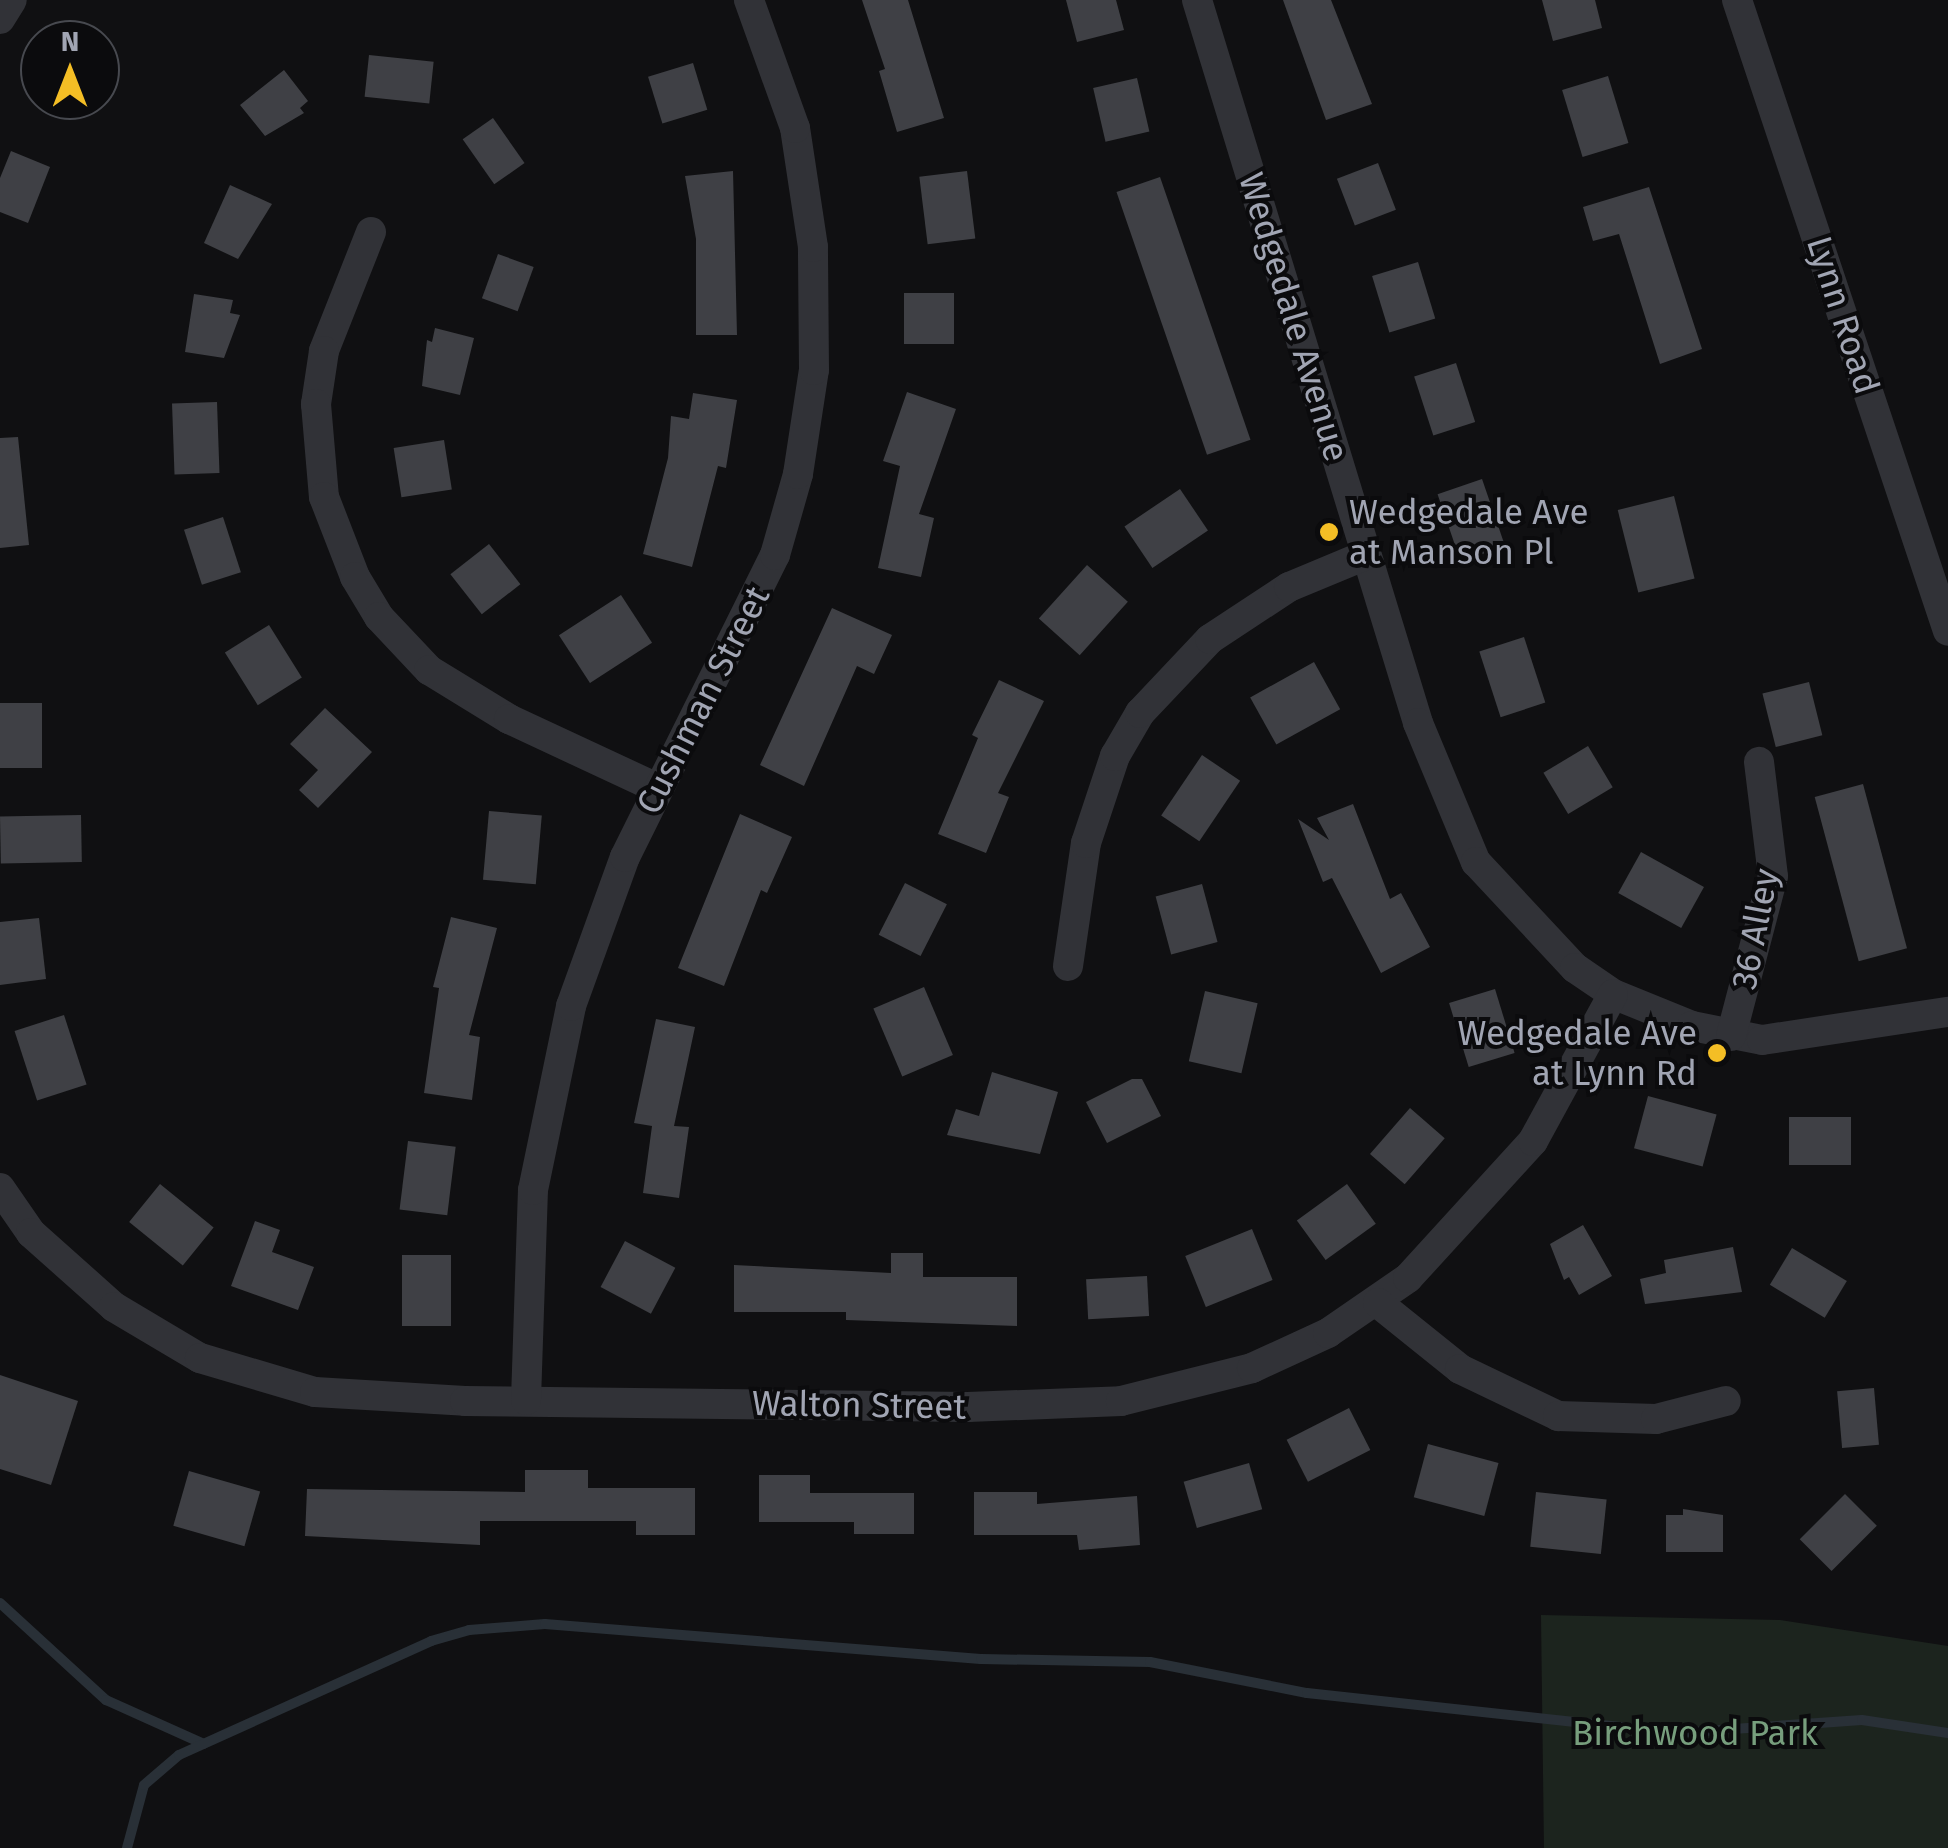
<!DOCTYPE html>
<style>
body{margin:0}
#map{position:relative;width:1948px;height:1848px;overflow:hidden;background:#101012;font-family:"Fira Sans",sans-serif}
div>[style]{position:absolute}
.green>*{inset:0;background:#1c241e}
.stream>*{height:10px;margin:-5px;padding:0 5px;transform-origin:5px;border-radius:5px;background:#293037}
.building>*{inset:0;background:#3f4045;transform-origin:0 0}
.minor>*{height:30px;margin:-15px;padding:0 15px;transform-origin:15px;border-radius:15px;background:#313237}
.dots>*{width:28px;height:28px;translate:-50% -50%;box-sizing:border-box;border:5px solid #0b0b0d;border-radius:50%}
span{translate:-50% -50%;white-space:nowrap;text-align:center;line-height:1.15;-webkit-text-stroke:8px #0b0b0d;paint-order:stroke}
.street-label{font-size:35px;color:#a1a5b3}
.poi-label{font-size:35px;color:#a1a5b3}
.left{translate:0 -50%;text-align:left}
.right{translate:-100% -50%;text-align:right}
.park-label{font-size:35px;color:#779e7d}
.north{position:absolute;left:20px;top:20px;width:100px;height:100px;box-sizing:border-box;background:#0b0b0d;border:2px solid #47494f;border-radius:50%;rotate:0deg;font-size:28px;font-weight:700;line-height:40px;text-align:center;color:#a1a5b3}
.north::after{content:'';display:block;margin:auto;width:35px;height:45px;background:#f4be25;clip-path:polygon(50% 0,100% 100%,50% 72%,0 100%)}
</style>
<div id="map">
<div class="green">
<i style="clip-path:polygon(1541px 1615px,1780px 1620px,1948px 1646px,1948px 1848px,1544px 1848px)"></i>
</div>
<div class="stream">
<i style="left:0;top:1603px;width:144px;rotate:42.5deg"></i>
<i style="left:106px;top:1700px;width:107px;rotate:24.2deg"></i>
<i style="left:127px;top:1848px;width:65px;rotate:-74.9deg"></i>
<i style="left:144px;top:1785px;width:46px;rotate:-40.6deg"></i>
<i style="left:179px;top:1755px;width:277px;rotate:-24.3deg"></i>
<i style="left:431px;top:1641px;width:40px;rotate:-16deg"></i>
<i style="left:469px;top:1630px;width:76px;rotate:-4.5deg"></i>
<i style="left:545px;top:1624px;width:437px;rotate:4.6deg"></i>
<i style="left:981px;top:1659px;width:169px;rotate:1deg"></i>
<i style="left:1150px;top:1662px;width:160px;rotate:11.2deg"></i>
<i style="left:1307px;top:1693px;width:371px;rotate:6.2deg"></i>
<i style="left:1676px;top:1733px;width:186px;rotate:-4deg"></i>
<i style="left:1862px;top:1720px;width:87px;rotate:8.6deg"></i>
</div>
<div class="building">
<i style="clip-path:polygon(862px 0,908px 0,944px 118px,897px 132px,879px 71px,885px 69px)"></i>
<i style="clip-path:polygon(1066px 0,1116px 0,1124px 30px,1077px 42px)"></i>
<i style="clip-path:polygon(1283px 0,1331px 0,1372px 104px,1326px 120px)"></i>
<i style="clip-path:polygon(1542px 0,1595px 0,1602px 28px,1553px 41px)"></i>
<i style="left:369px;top:55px;width:65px;height:42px;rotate:6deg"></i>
<i style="left:693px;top:63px;width:49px;height:47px;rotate:73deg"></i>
<i style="clip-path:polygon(284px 70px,308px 101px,300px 108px,304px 113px,265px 136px,240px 105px)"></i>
<i style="left:1608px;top:76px;width:70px;height:48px;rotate:73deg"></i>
<i style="left:1137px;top:78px;width:55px;height:45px;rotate:77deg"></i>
<i style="left:493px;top:118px;width:55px;height:37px;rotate:55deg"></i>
<i style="clip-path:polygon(11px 151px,50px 167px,28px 223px,0 212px,0 178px)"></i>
<i style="left:1378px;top:163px;width:50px;height:44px;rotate:69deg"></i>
<i style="clip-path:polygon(733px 171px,737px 335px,696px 335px,696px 239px,685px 176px)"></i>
<i style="left:967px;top:171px;width:68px;height:48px;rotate:83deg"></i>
<i style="left:1160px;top:177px;width:278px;height:46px;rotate:71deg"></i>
<i style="clip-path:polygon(230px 185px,272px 204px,238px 259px,204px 243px)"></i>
<i style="clip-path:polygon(1649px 187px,1702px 349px,1660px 364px,1619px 234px,1593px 241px,1583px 207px)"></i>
<i style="left:498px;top:254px;width:38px;height:47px;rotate:20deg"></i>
<i style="left:1418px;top:262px;width:59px;height:48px;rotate:73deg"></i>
<i style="left:904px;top:293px;width:50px;height:51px"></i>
<i style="clip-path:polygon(194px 294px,233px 300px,230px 313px,240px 315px,224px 358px,185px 352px)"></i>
<i style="clip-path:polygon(435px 328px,474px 338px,460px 395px,422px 386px,427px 340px,432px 342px)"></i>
<i style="left:1456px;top:363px;width:62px;height:44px;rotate:72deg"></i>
<i style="clip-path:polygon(907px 392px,956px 409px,919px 514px,934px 518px,921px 577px,878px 568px,900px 466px,883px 461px)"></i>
<i style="clip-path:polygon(693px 393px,737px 400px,726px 468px,718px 466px,692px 567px,643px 554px,668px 458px,671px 416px,689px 419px)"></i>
<i style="left:217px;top:402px;width:71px;height:45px;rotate:88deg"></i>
<i style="clip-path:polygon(18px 437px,29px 545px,0 548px,0 438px)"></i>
<i style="left:444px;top:440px;width:50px;height:51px;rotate:81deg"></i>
<i style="left:1482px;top:479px;width:71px;height:47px;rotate:71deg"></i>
<i style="left:1180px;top:489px;width:50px;height:67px;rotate:56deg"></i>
<i style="left:1674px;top:496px;width:85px;height:58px;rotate:76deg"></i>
<i style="left:223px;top:517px;width:58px;height:41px;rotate:72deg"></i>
<i style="left:489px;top:544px;width:51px;height:49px;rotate:52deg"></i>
<i style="left:1087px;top:565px;width:55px;height:72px;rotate:42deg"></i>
<i style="left:621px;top:595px;width:57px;height:74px;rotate:57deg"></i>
<i style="clip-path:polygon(832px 608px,892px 635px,874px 674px,857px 666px,804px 786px,760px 765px)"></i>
<i style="left:269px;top:625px;width:62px;height:52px;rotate:58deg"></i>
<i style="left:1524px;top:637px;width:69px;height:47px;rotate:72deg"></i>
<i style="left:1314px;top:662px;width:54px;height:73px;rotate:61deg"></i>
<i style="clip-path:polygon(999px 680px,1044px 701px,998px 793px,1009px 797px,986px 853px,938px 834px,978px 738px,972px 735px)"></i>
<i style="left:1809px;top:682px;width:55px;height:48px;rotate:76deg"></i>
<i style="left:0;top:703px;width:42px;height:65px"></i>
<i style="clip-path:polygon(325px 708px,372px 752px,318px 808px,299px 790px,318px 770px,290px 744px)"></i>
<i style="left:1588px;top:746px;width:48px;height:52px;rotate:59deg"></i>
<i style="left:1202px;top:755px;width:46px;height:73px;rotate:34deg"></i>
<i style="left:1863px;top:784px;width:170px;height:50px;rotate:75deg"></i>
<i style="clip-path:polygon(1353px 804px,1390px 899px,1401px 893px,1430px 947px,1381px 973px,1332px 878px,1323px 882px,1298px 819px,1329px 840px,1317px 818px)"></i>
<i style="left:489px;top:811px;width:53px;height:69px;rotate:5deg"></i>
<i style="clip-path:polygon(740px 814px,792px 837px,767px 893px,761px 890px,724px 986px,678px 968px)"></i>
<i style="left:81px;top:815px;width:47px;height:81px;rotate:89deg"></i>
<i style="left:1641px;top:852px;width:72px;height:47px;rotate:29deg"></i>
<i style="left:905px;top:883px;width:47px;height:58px;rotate:27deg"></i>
<i style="left:1202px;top:884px;width:60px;height:48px;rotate:75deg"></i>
<i style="clip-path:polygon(451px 917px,497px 928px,469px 1035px,480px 1037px,472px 1100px,424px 1093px,439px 988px,433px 987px)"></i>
<i style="clip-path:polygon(39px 918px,46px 979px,0 985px,0 922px)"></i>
<i style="left:924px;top:987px;width:74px;height:55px;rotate:67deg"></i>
<i style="left:1495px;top:989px;width:67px;height:48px;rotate:73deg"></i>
<i style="left:1205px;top:991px;width:54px;height:72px;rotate:13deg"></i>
<i style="left:64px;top:1015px;width:73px;height:52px;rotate:72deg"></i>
<i style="clip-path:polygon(656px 1019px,695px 1027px,674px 1126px,689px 1127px,679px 1198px,643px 1193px,652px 1126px,634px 1123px)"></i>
<i style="clip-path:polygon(992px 1072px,1058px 1092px,1040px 1154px,947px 1135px,956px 1109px,979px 1116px)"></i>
<i style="clip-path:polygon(1132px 1079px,1142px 1079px,1161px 1116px,1107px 1143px,1086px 1102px)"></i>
<i style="left:1648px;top:1096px;width:71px;height:54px;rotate:15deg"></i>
<i style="left:1410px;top:1108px;width:46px;height:61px;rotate:41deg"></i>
<i style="left:1789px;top:1117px;width:62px;height:48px"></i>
<i style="left:408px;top:1141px;width:48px;height:69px;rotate:7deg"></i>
<i style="left:160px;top:1184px;width:69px;height:49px;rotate:39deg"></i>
<i style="left:1347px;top:1184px;width:49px;height:62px;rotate:54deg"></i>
<i style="clip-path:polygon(255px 1221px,280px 1230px,272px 1252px,314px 1267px,298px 1310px,231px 1286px)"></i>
<i style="clip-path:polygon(1583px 1225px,1612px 1276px,1579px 1295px,1569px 1277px,1564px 1280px,1550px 1244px)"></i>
<i style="left:1252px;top:1229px;width:55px;height:72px;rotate:68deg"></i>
<i style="left:625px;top:1241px;width:57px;height:52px;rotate:28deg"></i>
<i style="clip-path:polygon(1733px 1247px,1742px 1292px,1645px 1304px,1640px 1279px,1666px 1273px,1664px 1260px)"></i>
<i style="left:1792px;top:1248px;width:64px;height:43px;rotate:31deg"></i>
<i style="clip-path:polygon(891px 1253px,923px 1253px,923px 1277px,1017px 1277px,1017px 1326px,846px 1320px,846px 1312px,734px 1312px,734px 1265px,891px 1273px)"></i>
<i style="left:402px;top:1255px;width:49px;height:71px"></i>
<i style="left:1147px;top:1276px;width:40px;height:61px;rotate:87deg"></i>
<i style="clip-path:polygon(0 1375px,78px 1401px,51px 1485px,0 1469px)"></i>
<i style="left:1874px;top:1388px;width:57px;height:37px;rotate:85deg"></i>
<i style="left:1349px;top:1408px;width:47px;height:70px;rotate:63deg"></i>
<i style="left:1428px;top:1444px;width:73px;height:55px;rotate:15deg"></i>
<i style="left:1249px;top:1463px;width:48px;height:68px;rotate:74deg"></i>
<i style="clip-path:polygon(525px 1470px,588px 1470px,588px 1488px,695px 1488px,695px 1535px,636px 1535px,636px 1521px,480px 1521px,480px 1545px,305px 1536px,307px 1489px,525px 1492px)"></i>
<i style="left:189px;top:1471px;width:74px;height:57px;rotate:16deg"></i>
<i style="clip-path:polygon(759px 1475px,810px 1475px,810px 1493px,914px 1493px,914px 1534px,854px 1534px,854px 1522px,759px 1522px)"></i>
<i style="clip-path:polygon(974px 1492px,1037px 1492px,1037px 1504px,1137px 1496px,1140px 1545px,1079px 1550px,1077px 1535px,974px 1535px)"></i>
<i style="left:1536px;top:1492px;width:71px;height:55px;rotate:6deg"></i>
<i style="left:1845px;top:1494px;width:45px;height:64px;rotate:45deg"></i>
<i style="clip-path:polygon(1683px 1509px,1723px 1515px,1723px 1552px,1666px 1552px,1666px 1515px,1683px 1515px)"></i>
</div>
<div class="minor">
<i style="left:1197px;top:0;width:756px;rotate:73deg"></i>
<i style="left:1418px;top:723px;width:151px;rotate:67.4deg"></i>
<i style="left:1476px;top:862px;width:145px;rotate:47deg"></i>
<i style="left:1575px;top:968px;width:46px;rotate:34.4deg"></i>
<i style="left:1613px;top:994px;width:85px;rotate:22.1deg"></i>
<i style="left:1692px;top:1026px;width:71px;rotate:11.3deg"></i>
<i style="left:1762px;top:1040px;width:188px;rotate:-8.6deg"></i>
<i style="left:1737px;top:0;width:665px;rotate:71.51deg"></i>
<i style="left:0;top:19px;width:22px;rotate:-58deg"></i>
<i style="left:371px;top:232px;width:128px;rotate:111.6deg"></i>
<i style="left:324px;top:351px;width:54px;rotate:98.6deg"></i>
<i style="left:316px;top:404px;width:93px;rotate:85.1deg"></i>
<i style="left:324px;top:497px;width:86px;rotate:68.8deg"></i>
<i style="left:355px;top:577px;width:47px;rotate:59deg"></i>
<i style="left:379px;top:617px;width:73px;rotate:46.7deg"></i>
<i style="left:429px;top:670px;width:94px;rotate:31.5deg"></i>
<i style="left:509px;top:719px;width:163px;rotate:25deg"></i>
<i style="left:1068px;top:966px;width:124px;rotate:-81.7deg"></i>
<i style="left:1086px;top:843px;width:92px;rotate:-71.6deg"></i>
<i style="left:1115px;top:756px;width:50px;rotate:-59.8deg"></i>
<i style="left:1140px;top:713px;width:102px;rotate:-46.6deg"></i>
<i style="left:1210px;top:639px;width:95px;rotate:-33.4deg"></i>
<i style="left:1289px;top:587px;width:83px;rotate:-22.6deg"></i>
<i style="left:1731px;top:1036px;width:165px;rotate:-75.3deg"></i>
<i style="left:1773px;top:876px;width:115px;rotate:-97deg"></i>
<i style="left:0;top:1188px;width:55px;rotate:55.4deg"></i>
<i style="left:31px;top:1233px;width:111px;rotate:41.7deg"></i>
<i style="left:114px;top:1307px;width:100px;rotate:30.7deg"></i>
<i style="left:200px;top:1358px;width:120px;rotate:16.5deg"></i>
<i style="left:315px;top:1392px;width:150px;rotate:3.4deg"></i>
<i style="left:465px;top:1401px;width:503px;rotate:0.68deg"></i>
<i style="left:968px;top:1407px;width:153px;rotate:-2.2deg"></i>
<i style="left:1121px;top:1401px;width:135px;rotate:-14.1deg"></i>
<i style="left:1252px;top:1368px;width:84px;rotate:-24.7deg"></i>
<i style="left:1328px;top:1333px;width:97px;rotate:-34.5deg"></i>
<i style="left:1408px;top:1278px;width:185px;rotate:-47.6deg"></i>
<i style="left:1533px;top:1141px;width:167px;rotate:-61.4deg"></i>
<i style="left:1378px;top:1303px;width:105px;rotate:38.8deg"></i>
<i style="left:1460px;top:1369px;width:109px;rotate:25.6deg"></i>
<i style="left:1558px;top:1416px;width:98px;rotate:1.8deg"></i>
<i style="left:1656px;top:1419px;width:72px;rotate:-14.4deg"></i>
<i style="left:526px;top:1400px;width:210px;rotate:-88.1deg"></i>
<i style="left:533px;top:1190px;width:188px;rotate:-78.3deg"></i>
<i style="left:571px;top:1006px;width:158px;rotate:-70.1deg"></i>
<i style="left:625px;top:857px;width:337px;rotate:-63.6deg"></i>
<i style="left:775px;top:555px;width:84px;rotate:-74.1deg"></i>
<i style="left:798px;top:474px;width:105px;rotate:-81.3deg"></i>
<i style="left:814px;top:370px;width:123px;rotate:-90.5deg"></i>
<i style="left:813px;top:247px;width:120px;rotate:-98.6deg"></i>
<i style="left:795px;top:128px;width:136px;rotate:-109.8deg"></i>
</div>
<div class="dots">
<i style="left:1329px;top:532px;background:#f4be25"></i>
<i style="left:1717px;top:1053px;background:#f4be25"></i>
</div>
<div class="street-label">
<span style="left:1843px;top:315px;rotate:72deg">Lynn Road</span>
<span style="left:1294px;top:317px;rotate:73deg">Wedgedale Avenue</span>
<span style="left:703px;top:700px;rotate:-63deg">Cushman Street</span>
<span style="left:1755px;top:929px;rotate:-79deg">36 Alley</span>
<span style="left:859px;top:1405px;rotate:1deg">Walton Street</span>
</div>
<div class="poi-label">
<span class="left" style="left:1349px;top:532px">Wedgedale Ave<br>at Manson Pl</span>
<span class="right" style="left:1697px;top:1053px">Wedgedale Ave<br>at Lynn Rd</span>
</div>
<div class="park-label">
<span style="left:1695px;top:1733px">Birchwood Park</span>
</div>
<div class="north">N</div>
</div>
